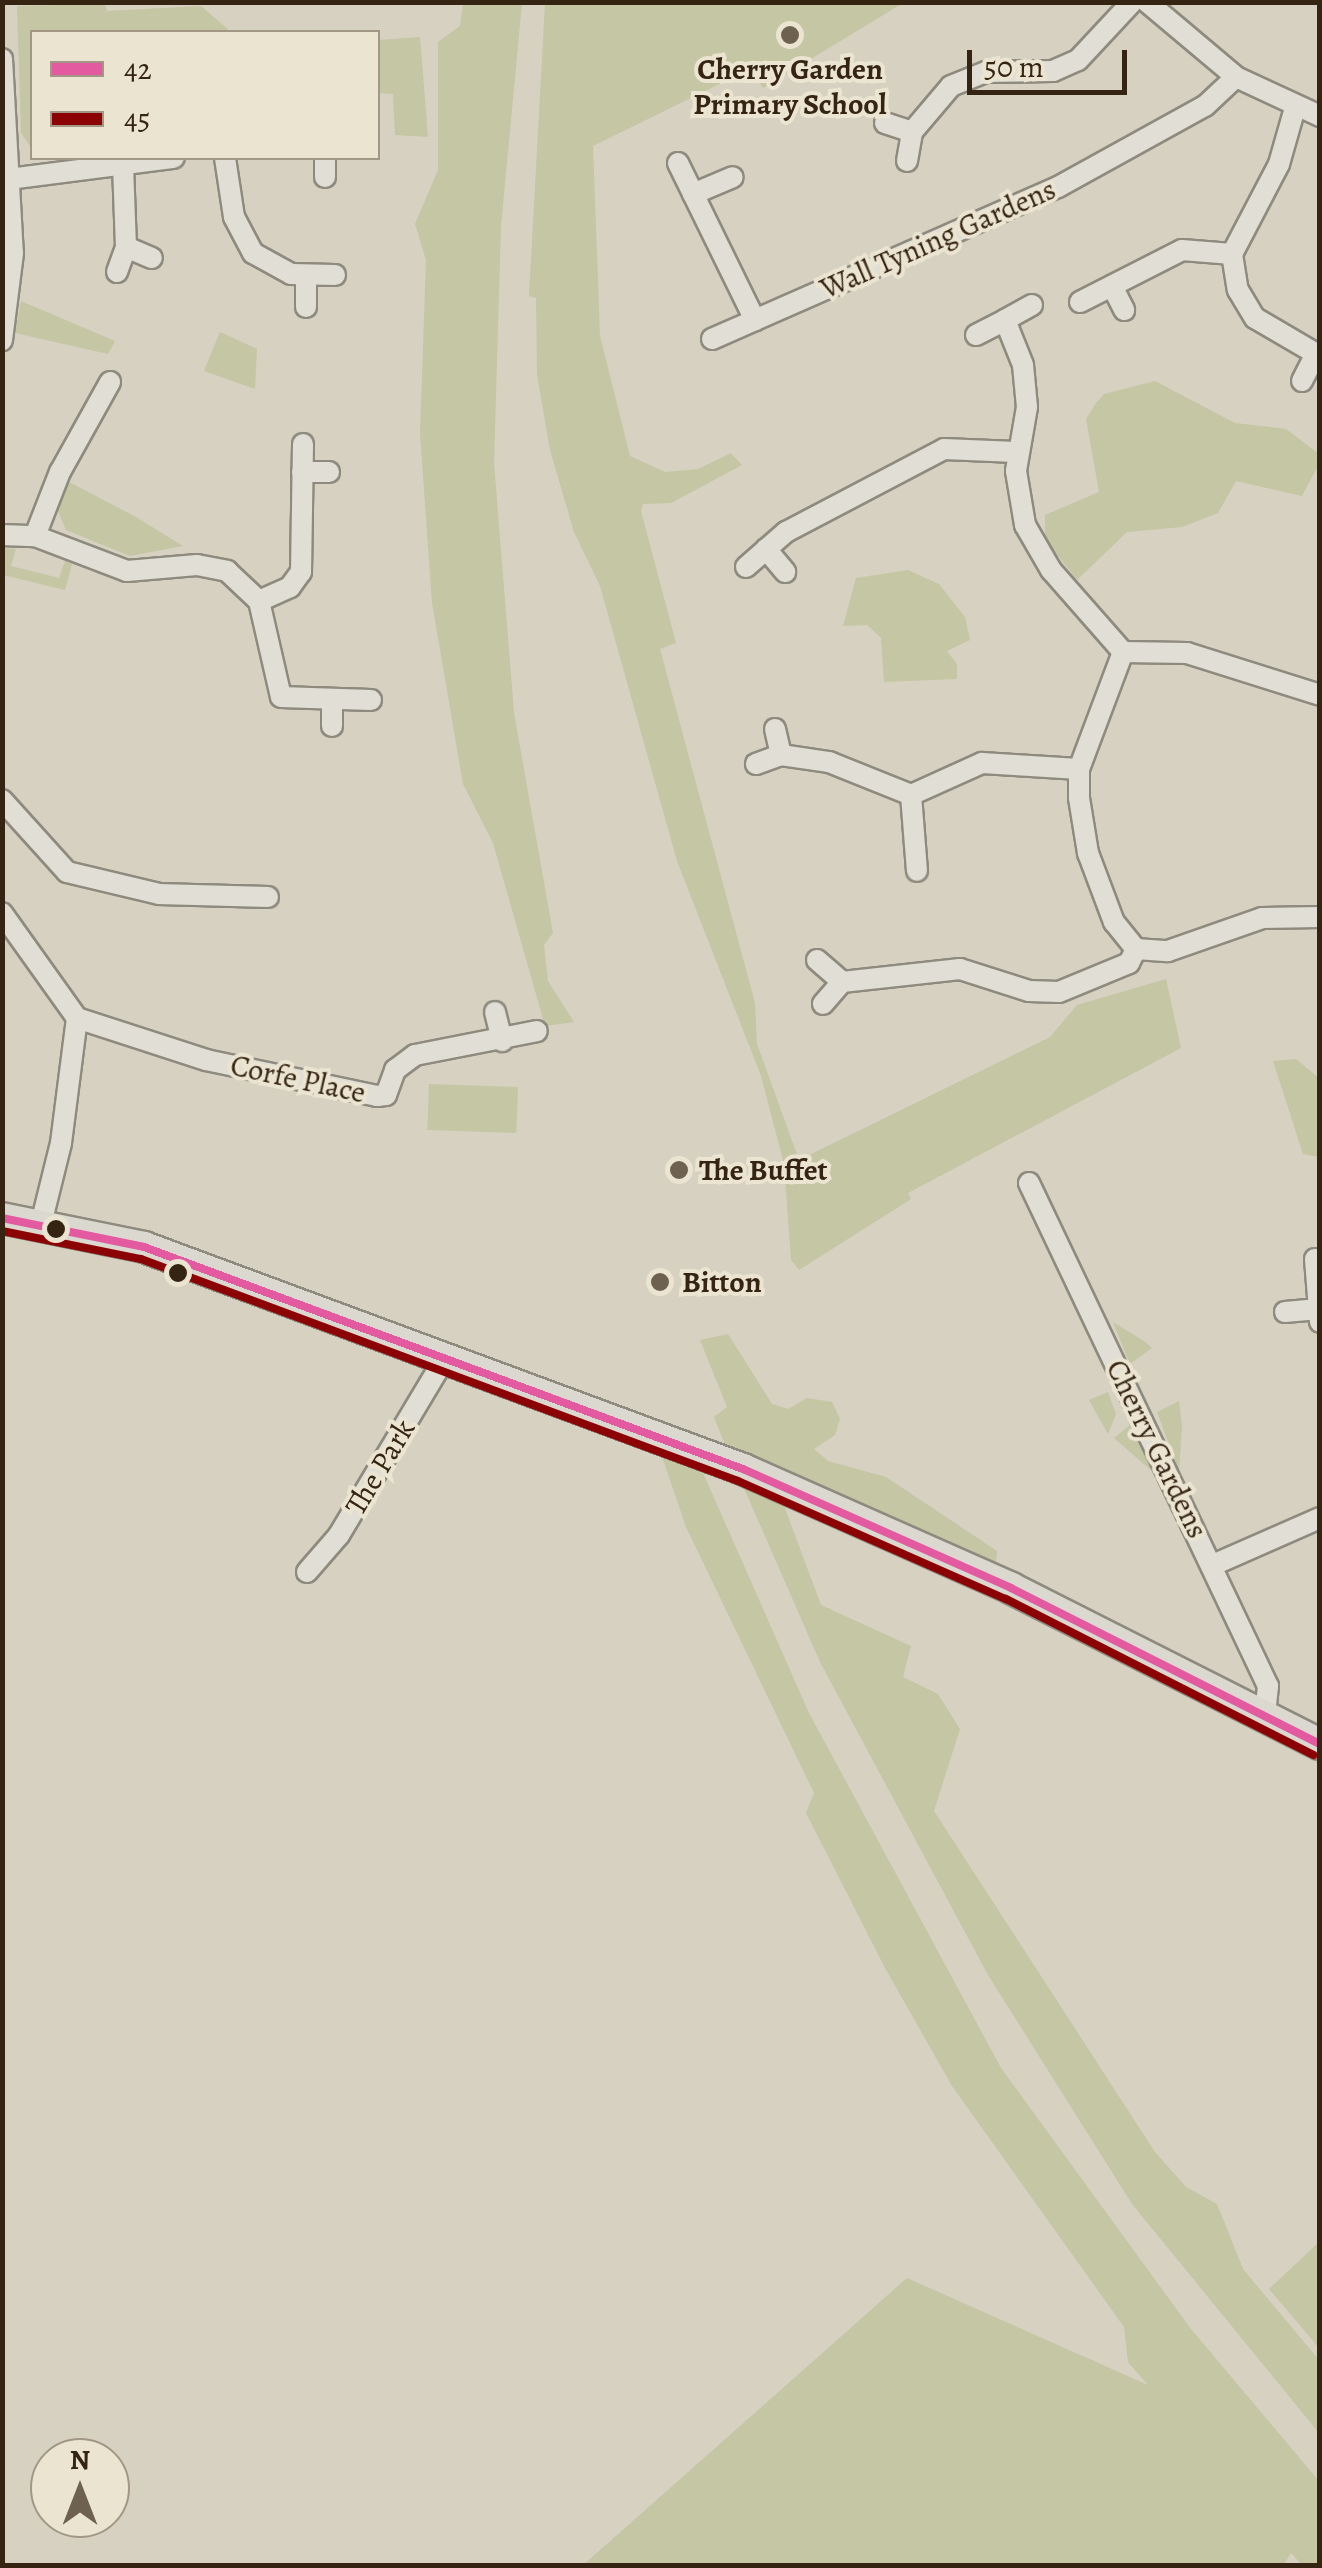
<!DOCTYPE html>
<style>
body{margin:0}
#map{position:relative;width:1322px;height:2568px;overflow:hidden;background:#d6d1c1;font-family:Alegreya,serif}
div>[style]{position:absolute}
.green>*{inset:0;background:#c4c6a4;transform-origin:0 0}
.roads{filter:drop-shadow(2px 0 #8e8a7e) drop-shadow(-2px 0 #8e8a7e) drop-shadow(0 2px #8e8a7e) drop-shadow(0 -2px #8e8a7e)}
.street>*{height:20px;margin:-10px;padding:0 10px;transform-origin:10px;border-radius:10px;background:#e0ded5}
.primary>*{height:30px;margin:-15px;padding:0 15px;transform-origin:15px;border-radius:15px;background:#dbd8cf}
.bus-1>*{height:8px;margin:-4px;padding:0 4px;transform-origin:4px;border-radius:4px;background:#e35aa1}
.bus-2>*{height:8px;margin:-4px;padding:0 4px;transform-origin:4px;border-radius:4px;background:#8b0304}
.dots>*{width:28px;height:28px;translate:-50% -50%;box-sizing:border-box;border:5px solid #eae4d1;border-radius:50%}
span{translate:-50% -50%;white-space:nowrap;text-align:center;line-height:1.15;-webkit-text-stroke:8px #eae4d1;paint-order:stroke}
.poi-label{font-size:30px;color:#362413;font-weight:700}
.left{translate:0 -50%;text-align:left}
.street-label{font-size:30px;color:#362413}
.frame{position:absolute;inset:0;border:5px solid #362413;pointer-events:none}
.legend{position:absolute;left:30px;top:30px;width:350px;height:130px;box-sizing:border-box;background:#eae4d1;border:2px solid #a29785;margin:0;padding:12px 18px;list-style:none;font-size:30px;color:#362413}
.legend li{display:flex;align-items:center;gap:20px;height:50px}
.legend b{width:50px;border:2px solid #a29785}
.north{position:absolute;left:30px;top:2438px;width:100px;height:100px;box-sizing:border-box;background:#eae4d1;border:2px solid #a29785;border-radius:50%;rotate:0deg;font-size:28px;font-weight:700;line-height:40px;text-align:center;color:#362413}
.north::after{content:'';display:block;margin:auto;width:35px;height:45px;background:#6e6150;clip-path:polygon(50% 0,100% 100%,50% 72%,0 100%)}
.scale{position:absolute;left:967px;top:50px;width:160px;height:45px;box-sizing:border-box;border:5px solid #362413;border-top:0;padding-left:12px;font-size:30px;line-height:35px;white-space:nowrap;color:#362413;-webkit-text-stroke:8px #eae4d1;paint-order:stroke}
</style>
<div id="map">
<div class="green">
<i style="clip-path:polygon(463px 3px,522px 3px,501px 226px,494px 463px,514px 713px,553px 933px,544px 945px,548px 981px,574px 1022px,545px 1026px,493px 843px,463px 784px,432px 603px,420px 433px,426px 260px,415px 224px,438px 170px,438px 42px,460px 26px)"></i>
<i style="clip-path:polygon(545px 3px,903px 3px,763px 88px,750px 69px,593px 146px,600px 336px,630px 456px,665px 472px,698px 469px,731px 453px,742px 465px,671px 503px,643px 504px,641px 511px,676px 643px,660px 649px,755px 1003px,757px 1044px,799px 1160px,1050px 1037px,1077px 1005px,1166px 979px,1181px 1048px,908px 1193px,911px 1199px,799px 1270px,791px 1260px,784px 1164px,761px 1076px,677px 861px,600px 586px,574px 532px,550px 450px,537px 375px,536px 298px,529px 296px)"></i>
<i style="clip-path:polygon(105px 4px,107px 11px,201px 6px,231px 32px,32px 32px,32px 149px,21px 133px,17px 6px)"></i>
<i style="clip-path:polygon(420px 37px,428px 137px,395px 135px,393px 94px,378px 93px,378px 40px)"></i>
<i style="clip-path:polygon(21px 301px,115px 341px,108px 354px,15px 333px)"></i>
<i style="clip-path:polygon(220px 332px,257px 349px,255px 389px,204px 371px)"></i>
<i style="clip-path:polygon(1155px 381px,1235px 423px,1286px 429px,1319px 454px,1319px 464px,1302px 496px,1236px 481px,1218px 513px,1182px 527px,1127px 532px,1077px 580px,1045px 539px,1045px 515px,1099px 492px,1086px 419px,1096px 403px,1104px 394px)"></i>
<i style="clip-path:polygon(67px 481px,136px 517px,183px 546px,130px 556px,66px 530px,56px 507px)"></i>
<i style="clip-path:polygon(3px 548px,16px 549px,11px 566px,59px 578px,65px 561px,72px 564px,65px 590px,3px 575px)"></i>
<i style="clip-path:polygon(908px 570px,939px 584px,965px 617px,970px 640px,947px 651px,957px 664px,957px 679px,884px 682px,881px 638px,867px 625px,843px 626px,856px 578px)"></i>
<i style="clip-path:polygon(1296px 1059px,1319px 1078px,1319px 1157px,1303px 1154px,1273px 1061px)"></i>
<i style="left:429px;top:1084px;width:89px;height:46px;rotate:2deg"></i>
<i style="clip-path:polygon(1113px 1322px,1144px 1341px,1152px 1348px,1130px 1364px)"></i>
<i style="clip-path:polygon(728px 1334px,772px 1404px,788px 1409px,807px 1398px,832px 1402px,840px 1419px,835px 1435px,814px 1449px,828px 1461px,886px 1477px,997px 1551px,996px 1563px,726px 1447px,714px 1417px,727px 1407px,700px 1340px)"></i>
<i style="clip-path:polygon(1108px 1392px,1116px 1414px,1108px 1434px,1089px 1400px)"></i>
<i style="clip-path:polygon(1179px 1401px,1182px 1427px,1179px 1471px,1157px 1412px)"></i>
<i style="clip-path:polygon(1130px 1425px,1159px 1469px,1154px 1473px,1114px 1438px)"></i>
<i style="clip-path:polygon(660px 1451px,700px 1466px,809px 1713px,1001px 2068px,1191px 2329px,1319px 2481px,1319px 2565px,1302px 2565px,1291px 2553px,1283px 2566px,582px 2566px,907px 2278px,1148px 2385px,1128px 2362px,1124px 2327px,952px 2086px,885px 1968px,806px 1813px,814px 1793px,686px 1527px)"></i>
<i style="clip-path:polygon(740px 1479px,780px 1495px,821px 1605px,911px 1646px,903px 1677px,938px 1694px,960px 1729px,934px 1811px,1155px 2152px,1186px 2187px,1217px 2204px,1243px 2269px,1319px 2360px,1319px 2433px,1132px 2204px,988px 1975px,820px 1662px)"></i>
<i style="clip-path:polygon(1319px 2242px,1319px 2348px,1269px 2289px)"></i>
</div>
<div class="roads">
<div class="street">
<i style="left:1147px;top:2px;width:116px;rotate:40.1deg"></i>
<i style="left:1236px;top:77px;width:93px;rotate:24.9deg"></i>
<i style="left:2px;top:59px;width:194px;rotate:86.8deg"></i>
<i style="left:13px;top:253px;width:88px;rotate:97.2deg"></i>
<i style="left:885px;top:123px;width:28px;rotate:18deg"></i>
<i style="left:225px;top:158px;width:60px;rotate:81.3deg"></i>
<i style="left:234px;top:217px;width:41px;rotate:62.2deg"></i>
<i style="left:253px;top:253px;width:43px;rotate:28.9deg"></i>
<i style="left:291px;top:274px;width:44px;rotate:1.3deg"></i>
<i style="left:907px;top:161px;width:29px;rotate:-80deg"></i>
<i style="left:912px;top:132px;width:60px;rotate:-49.7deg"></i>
<i style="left:951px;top:86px;width:38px;rotate:-22deg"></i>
<i style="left:986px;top:72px;width:67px;rotate:-0.9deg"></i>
<i style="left:1053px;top:71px;width:27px;rotate:-24deg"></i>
<i style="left:1078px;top:60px;width:79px;rotate:-47deg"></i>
<i style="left:678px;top:163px;width:175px;rotate:63.9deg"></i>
<i style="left:755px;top:320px;width:331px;rotate:-23.7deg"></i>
<i style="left:1058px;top:187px;width:168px;rotate:-28.9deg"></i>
<i style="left:1205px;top:106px;width:42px;rotate:-43.1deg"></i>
<i style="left:325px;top:177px;width:19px;rotate:-90deg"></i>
<i style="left:9px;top:179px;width:166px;rotate:-7.3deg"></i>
<i style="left:693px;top:194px;width:43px;rotate:-23deg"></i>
<i style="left:126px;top:247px;width:28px;rotate:23deg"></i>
<i style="left:1232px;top:254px;width:36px;rotate:81deg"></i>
<i style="left:1238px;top:290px;width:33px;rotate:59deg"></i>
<i style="left:1255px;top:318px;width:75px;rotate:30.3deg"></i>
<i style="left:117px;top:272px;width:27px;rotate:-70deg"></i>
<i style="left:126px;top:247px;width:83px;rotate:-92.1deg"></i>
<i style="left:1112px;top:286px;width:27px;rotate:63deg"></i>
<i style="left:1080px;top:302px;width:114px;rotate:-27deg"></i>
<i style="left:1182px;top:250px;width:50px;rotate:4.6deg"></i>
<i style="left:1232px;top:254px;width:102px;rotate:-62.4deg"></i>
<i style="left:1279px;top:164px;width:58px;rotate:-74.1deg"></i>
<i style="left:1032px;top:305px;width:31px;rotate:151deg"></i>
<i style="left:1005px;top:320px;width:48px;rotate:68.2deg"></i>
<i style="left:1023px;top:365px;width:42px;rotate:84.6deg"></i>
<i style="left:1027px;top:407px;width:65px;rotate:99.8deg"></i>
<i style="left:1016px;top:471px;width:55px;rotate:80.5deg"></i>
<i style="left:1025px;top:525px;width:52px;rotate:60deg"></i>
<i style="left:1051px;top:570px;width:109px;rotate:48.7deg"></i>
<i style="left:1123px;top:652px;width:125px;rotate:110.6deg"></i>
<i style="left:1079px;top:769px;width:29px;rotate:90deg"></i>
<i style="left:1079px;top:798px;width:56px;rotate:80.7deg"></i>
<i style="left:1088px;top:853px;width:74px;rotate:69.4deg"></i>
<i style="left:1114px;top:922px;width:35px;rotate:51deg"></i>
<i style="left:306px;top:307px;width:32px;rotate:-90deg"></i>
<i style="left:976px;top:335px;width:33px;rotate:-27deg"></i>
<i style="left:712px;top:339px;width:47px;rotate:-23.8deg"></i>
<i style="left:1302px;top:381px;width:30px;rotate:-63deg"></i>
<i style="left:302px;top:472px;width:27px"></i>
<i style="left:2px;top:535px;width:33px;rotate:2deg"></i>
<i style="left:35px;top:536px;width:98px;rotate:20.8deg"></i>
<i style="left:127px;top:571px;width:70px;rotate:-4.9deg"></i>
<i style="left:197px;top:565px;width:31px;rotate:11deg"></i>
<i style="left:227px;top:571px;width:44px;rotate:43.2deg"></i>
<i style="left:259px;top:601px;width:98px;rotate:77.1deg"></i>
<i style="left:281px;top:697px;width:90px;rotate:1.9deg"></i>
<i style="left:35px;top:536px;width:69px;rotate:-68.7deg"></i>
<i style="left:60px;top:472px;width:103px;rotate:-60.9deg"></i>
<i style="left:766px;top:549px;width:30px;rotate:50deg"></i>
<i style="left:746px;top:567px;width:53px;rotate:-41.2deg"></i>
<i style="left:786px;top:532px;width:178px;rotate:-27.7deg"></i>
<i style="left:944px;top:449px;width:72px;rotate:2.4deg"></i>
<i style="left:259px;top:601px;width:34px;rotate:-24deg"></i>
<i style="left:290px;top:587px;width:19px;rotate:-54deg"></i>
<i style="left:301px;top:572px;width:128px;rotate:-89.1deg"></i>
<i style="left:1123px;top:652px;width:64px;rotate:0.9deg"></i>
<i style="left:1187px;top:653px;width:139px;rotate:17.5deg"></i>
<i style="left:332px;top:701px;width:25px;rotate:90deg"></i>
<i style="left:775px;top:729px;width:27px;rotate:77deg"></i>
<i style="left:781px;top:755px;width:49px;rotate:8.3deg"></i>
<i style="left:829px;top:762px;width:88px;rotate:21.9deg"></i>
<i style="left:911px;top:795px;width:78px;rotate:-24.3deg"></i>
<i style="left:982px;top:763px;width:97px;rotate:3.5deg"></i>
<i style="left:756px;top:764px;width:27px;rotate:-20deg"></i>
<i style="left:911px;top:795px;width:76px;rotate:85.5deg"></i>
<i style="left:2px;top:800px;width:97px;rotate:47.9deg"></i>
<i style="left:67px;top:872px;width:95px;rotate:13.4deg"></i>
<i style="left:159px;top:894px;width:109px;rotate:1.6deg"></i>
<i style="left:2px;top:913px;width:129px;rotate:54.5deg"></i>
<i style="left:77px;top:1018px;width:126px;rotate:97.3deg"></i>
<i style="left:61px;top:1143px;width:83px;rotate:103.9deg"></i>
<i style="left:817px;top:960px;width:33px;rotate:41deg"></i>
<i style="left:842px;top:982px;width:29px;rotate:131deg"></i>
<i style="left:842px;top:982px;width:119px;rotate:-6.3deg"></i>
<i style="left:960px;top:969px;width:72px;rotate:17.7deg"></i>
<i style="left:1029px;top:991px;width:30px;rotate:2deg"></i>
<i style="left:1059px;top:992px;width:76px;rotate:-22.5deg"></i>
<i style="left:1129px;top:963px;width:16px;rotate:-63deg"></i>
<i style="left:1136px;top:949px;width:32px;rotate:4deg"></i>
<i style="left:1168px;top:951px;width:100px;rotate:-19.3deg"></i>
<i style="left:1262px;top:918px;width:58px;rotate:-1deg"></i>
<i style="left:495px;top:1012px;width:30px;rotate:76deg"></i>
<i style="left:77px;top:1018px;width:136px;rotate:18deg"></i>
<i style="left:206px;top:1060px;width:175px;rotate:11.9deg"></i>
<i style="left:377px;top:1096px;width:9px;rotate:-6deg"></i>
<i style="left:386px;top:1095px;width:27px;rotate:-70deg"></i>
<i style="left:395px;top:1070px;width:25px;rotate:-37deg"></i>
<i style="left:415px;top:1055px;width:124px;rotate:-11.1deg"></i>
<i style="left:1029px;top:1183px;width:557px;rotate:64.59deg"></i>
<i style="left:1268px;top:1686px;width:31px;rotate:96deg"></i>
<i style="left:1315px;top:1259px;width:63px;rotate:85.5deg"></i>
<i style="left:1285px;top:1312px;width:34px;rotate:-5deg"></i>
<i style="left:1213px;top:1565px;width:117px;rotate:-23.7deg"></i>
<i style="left:307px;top:1572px;width:49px;rotate:-49.1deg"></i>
<i style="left:339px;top:1535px;width:209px;rotate:-59.1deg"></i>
</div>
<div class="primary">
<i style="left:2px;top:1218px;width:145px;rotate:11.5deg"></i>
<i style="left:144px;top:1247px;width:639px;rotate:20.34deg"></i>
<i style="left:743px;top:1469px;width:293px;rotate:23.9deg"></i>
<i style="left:1011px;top:1588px;width:346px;rotate:26.8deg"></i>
</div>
</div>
<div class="bus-1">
<i style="left:2px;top:1218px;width:145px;rotate:11.5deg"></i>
<i style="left:144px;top:1247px;width:639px;rotate:20.34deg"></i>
<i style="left:743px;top:1469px;width:293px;rotate:23.9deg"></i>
<i style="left:1011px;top:1588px;width:346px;rotate:26.8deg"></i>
</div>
<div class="bus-2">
<i style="left:2px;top:1231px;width:142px;rotate:11.4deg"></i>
<i style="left:141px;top:1259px;width:637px;rotate:20.4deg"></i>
<i style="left:738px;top:1481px;width:293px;rotate:23.8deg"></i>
<i style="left:1006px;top:1599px;width:345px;rotate:26.9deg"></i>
</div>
<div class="dots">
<i style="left:790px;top:35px;background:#6e6150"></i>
<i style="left:679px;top:1170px;background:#6e6150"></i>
<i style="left:56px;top:1229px;background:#362413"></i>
<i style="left:178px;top:1273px;background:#362413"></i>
<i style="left:660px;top:1282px;background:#6e6150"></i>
</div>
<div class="poi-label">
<span style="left:790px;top:86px">Cherry Garden<br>Primary School</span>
<span class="left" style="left:699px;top:1170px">The Buffet</span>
<span class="left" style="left:682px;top:1282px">Bitton</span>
</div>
<div class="street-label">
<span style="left:938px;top:239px;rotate:-24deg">Wall Tyning Gardens</span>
<span style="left:298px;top:1079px;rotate:12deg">Corfe Place</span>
<span style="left:1157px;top:1449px;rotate:64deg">Cherry Gardens</span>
<span style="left:380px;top:1467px;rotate:-59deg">The Park</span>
</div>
<div class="frame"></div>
<ul class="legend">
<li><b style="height:12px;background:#e35aa1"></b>42</li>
<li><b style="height:12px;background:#8b0304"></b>45</li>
</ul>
<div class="north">N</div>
<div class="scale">50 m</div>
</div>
